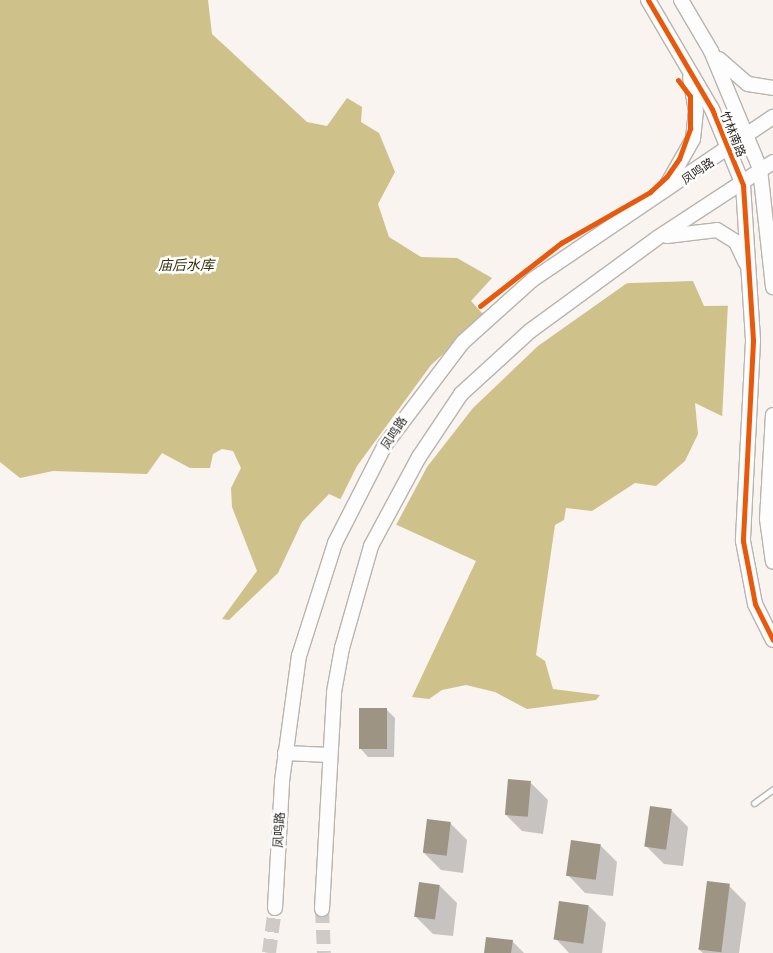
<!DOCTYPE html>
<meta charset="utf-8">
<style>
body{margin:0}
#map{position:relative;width:773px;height:953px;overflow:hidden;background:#f9f4f0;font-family:Commissioner,"Noto Sans SC",sans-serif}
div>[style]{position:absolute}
.water>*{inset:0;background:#cec18a}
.pier>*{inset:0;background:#f9f4f0}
.shadow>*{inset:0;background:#0003}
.building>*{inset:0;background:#9e9483;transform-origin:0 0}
.secondary-tunnel>*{height:14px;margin-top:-7px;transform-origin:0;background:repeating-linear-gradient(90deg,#cfcac7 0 14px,transparent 0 21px)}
.roads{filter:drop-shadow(1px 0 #b8b4b0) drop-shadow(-1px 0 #b8b4b0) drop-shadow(0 1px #b8b4b0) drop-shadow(0 -1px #b8b4b0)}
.lane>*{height:5px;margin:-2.5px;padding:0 2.5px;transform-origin:2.5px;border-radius:2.5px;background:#fefdfd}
.secondary>*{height:14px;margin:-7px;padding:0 7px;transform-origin:7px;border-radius:7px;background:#fefdfd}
.cycleway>*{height:5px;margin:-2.5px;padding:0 2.5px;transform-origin:2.5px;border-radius:2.5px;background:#e8590c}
span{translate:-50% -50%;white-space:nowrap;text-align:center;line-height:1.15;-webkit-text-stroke:5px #fff;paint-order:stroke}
.street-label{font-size:12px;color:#282421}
.water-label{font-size:14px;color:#38300e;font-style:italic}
</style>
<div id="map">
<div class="water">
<i style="clip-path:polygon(0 0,208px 0,212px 34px,307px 122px,327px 126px,347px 98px,362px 107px,361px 122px,379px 133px,395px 172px,378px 204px,389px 237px,421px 257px,457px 258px,492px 278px,471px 301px,482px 313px,571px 285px,693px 281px,704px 306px,773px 305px,773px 441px,695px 403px,698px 434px,685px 461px,656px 486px,635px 483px,592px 511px,566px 508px,564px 520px,555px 525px,536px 655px,545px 661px,553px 689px,600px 695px,596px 700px,527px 709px,495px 692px,466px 685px,442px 690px,429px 699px,412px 697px,476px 561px,329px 494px,302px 522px,278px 573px,229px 620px,222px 619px,257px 571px,232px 507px,231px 488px,241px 468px,233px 451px,222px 449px,213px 454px,210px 468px,190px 468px,162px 453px,147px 474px,53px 471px,20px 478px,0 462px)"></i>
</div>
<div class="pier">
<i style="clip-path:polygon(630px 281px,538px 346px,473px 408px,427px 467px,395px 527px,339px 502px,357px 466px,431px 365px,498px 305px,570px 282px)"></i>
<i style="clip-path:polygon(773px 302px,773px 443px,722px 419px,728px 303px)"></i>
</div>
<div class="shadow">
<i style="clip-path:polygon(386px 709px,395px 718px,394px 757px,368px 757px,360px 748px)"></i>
<i style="clip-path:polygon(531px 783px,548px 800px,543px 834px,522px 831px,505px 814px)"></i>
<i style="clip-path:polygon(671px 810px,688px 827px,683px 866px,664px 864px,647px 847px)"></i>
<i style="clip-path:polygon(450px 823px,467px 840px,463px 873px,441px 870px,424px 853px)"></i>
<i style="clip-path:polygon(600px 845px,617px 862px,613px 896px,585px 893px,568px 875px)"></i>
<i style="clip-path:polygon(440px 886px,457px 903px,453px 936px,433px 934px,416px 917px)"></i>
<i style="clip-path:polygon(729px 886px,746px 903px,739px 953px,703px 953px,698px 949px)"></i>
<i style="clip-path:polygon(589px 906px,606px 923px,602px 953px,569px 953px,556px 939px)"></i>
<i style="clip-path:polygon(512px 941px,524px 953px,485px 953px)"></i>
</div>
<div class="building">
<i style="left:359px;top:708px;width:28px;height:41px"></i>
<i style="left:508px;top:779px;width:23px;height:36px;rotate:5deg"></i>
<i style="left:650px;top:806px;width:22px;height:41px;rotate:8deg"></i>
<i style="left:427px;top:819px;width:24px;height:34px;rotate:7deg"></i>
<i style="left:571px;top:840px;width:30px;height:36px;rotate:8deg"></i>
<i style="left:707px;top:881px;width:23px;height:69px;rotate:7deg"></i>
<i style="left:419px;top:882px;width:21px;height:35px;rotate:8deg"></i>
<i style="left:559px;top:901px;width:30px;height:39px;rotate:8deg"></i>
<i style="clip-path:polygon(486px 937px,513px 940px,511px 953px,484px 953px)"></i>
</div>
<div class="secondary-tunnel">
<i style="left:322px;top:909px;width:44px;rotate:87.4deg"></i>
<i style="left:269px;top:953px;width:45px;rotate:-82.4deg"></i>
</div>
<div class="roads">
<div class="lane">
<i style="left:754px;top:803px;width:24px;rotate:-36deg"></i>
</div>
<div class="secondary">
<i style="left:648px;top:0;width:126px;rotate:59.6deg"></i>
<i style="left:712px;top:109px;width:82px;rotate:67.8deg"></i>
<i style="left:743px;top:185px;width:156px;rotate:86.3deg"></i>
<i style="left:753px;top:341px;width:200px;rotate:92.9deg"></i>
<i style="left:743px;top:541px;width:64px;rotate:79.2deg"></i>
<i style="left:755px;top:604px;width:40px;rotate:63.4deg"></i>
<i style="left:681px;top:0;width:59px;rotate:59.5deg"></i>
<i style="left:711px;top:51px;width:128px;rotate:67.4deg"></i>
<i style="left:760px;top:169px;width:119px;rotate:83.7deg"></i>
<i style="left:719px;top:59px;width:38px;rotate:41deg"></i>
<i style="left:748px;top:84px;width:25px;rotate:9deg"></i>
<i style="left:664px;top:190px;width:59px;rotate:-60.4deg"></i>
<i style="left:693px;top:139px;width:28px;rotate:-84deg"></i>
<i style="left:696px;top:111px;width:34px;rotate:-100deg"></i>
<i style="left:667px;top:236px;width:50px;rotate:-6.8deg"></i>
<i style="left:717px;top:230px;width:22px;rotate:32deg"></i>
<i style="left:736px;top:242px;width:23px;rotate:65deg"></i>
<i style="left:773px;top:415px;width:104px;rotate:93.3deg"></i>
<i style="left:767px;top:519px;width:43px;rotate:82.1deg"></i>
<i style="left:285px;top:753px;width:45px;rotate:2.5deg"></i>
<i style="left:275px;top:908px;width:127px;rotate:-86.8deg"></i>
<i style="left:282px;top:781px;width:126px;rotate:-82.3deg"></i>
<i style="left:299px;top:656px;width:119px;rotate:-72.3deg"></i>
<i style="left:335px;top:543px;width:110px;rotate:-63deg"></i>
<i style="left:385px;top:445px;width:129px;rotate:-52.9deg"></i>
<i style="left:463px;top:342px;width:93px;rotate:-41.9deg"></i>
<i style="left:532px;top:280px;width:291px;rotate:-34.1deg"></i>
<i style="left:322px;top:909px;width:217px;rotate:-86.8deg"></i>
<i style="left:334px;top:692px;width:45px;rotate:-79.7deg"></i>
<i style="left:342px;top:648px;width:106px;rotate:-74.1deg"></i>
<i style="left:371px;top:546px;width:101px;rotate:-61.7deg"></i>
<i style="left:419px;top:457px;width:76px;rotate:-56.3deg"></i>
<i style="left:461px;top:394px;width:93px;rotate:-42.4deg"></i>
<i style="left:530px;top:331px;width:157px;rotate:-36.2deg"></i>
<i style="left:657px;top:238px;width:139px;rotate:-33.2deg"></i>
</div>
</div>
<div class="cycleway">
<i style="left:648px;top:0;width:126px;rotate:59.6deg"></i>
<i style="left:712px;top:109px;width:82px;rotate:67.8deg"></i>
<i style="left:743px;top:185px;width:156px;rotate:86.3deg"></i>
<i style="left:753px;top:341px;width:200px;rotate:92.9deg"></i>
<i style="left:743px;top:541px;width:64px;rotate:79.2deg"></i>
<i style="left:755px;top:604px;width:40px;rotate:63.4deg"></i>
<i style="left:480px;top:306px;width:103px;rotate:-37.9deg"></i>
<i style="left:561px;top:243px;width:103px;rotate:-29.8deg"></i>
<i style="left:650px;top:192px;width:23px;rotate:-43deg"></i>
<i style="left:667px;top:176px;width:21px;rotate:-55deg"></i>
<i style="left:679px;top:159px;width:33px;rotate:-70deg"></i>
<i style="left:690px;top:128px;width:32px;rotate:-90deg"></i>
<i style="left:690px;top:96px;width:20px;rotate:-127deg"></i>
</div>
<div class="street-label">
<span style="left:733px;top:134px;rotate:68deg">竹林南路</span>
<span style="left:698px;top:171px;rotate:-34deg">凤鸣路</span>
<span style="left:394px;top:433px;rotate:-57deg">凤鸣路</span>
<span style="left:279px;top:830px;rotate:-87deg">凤鸣路</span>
</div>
<div class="water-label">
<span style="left:186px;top:265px">庙后水库</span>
</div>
</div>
